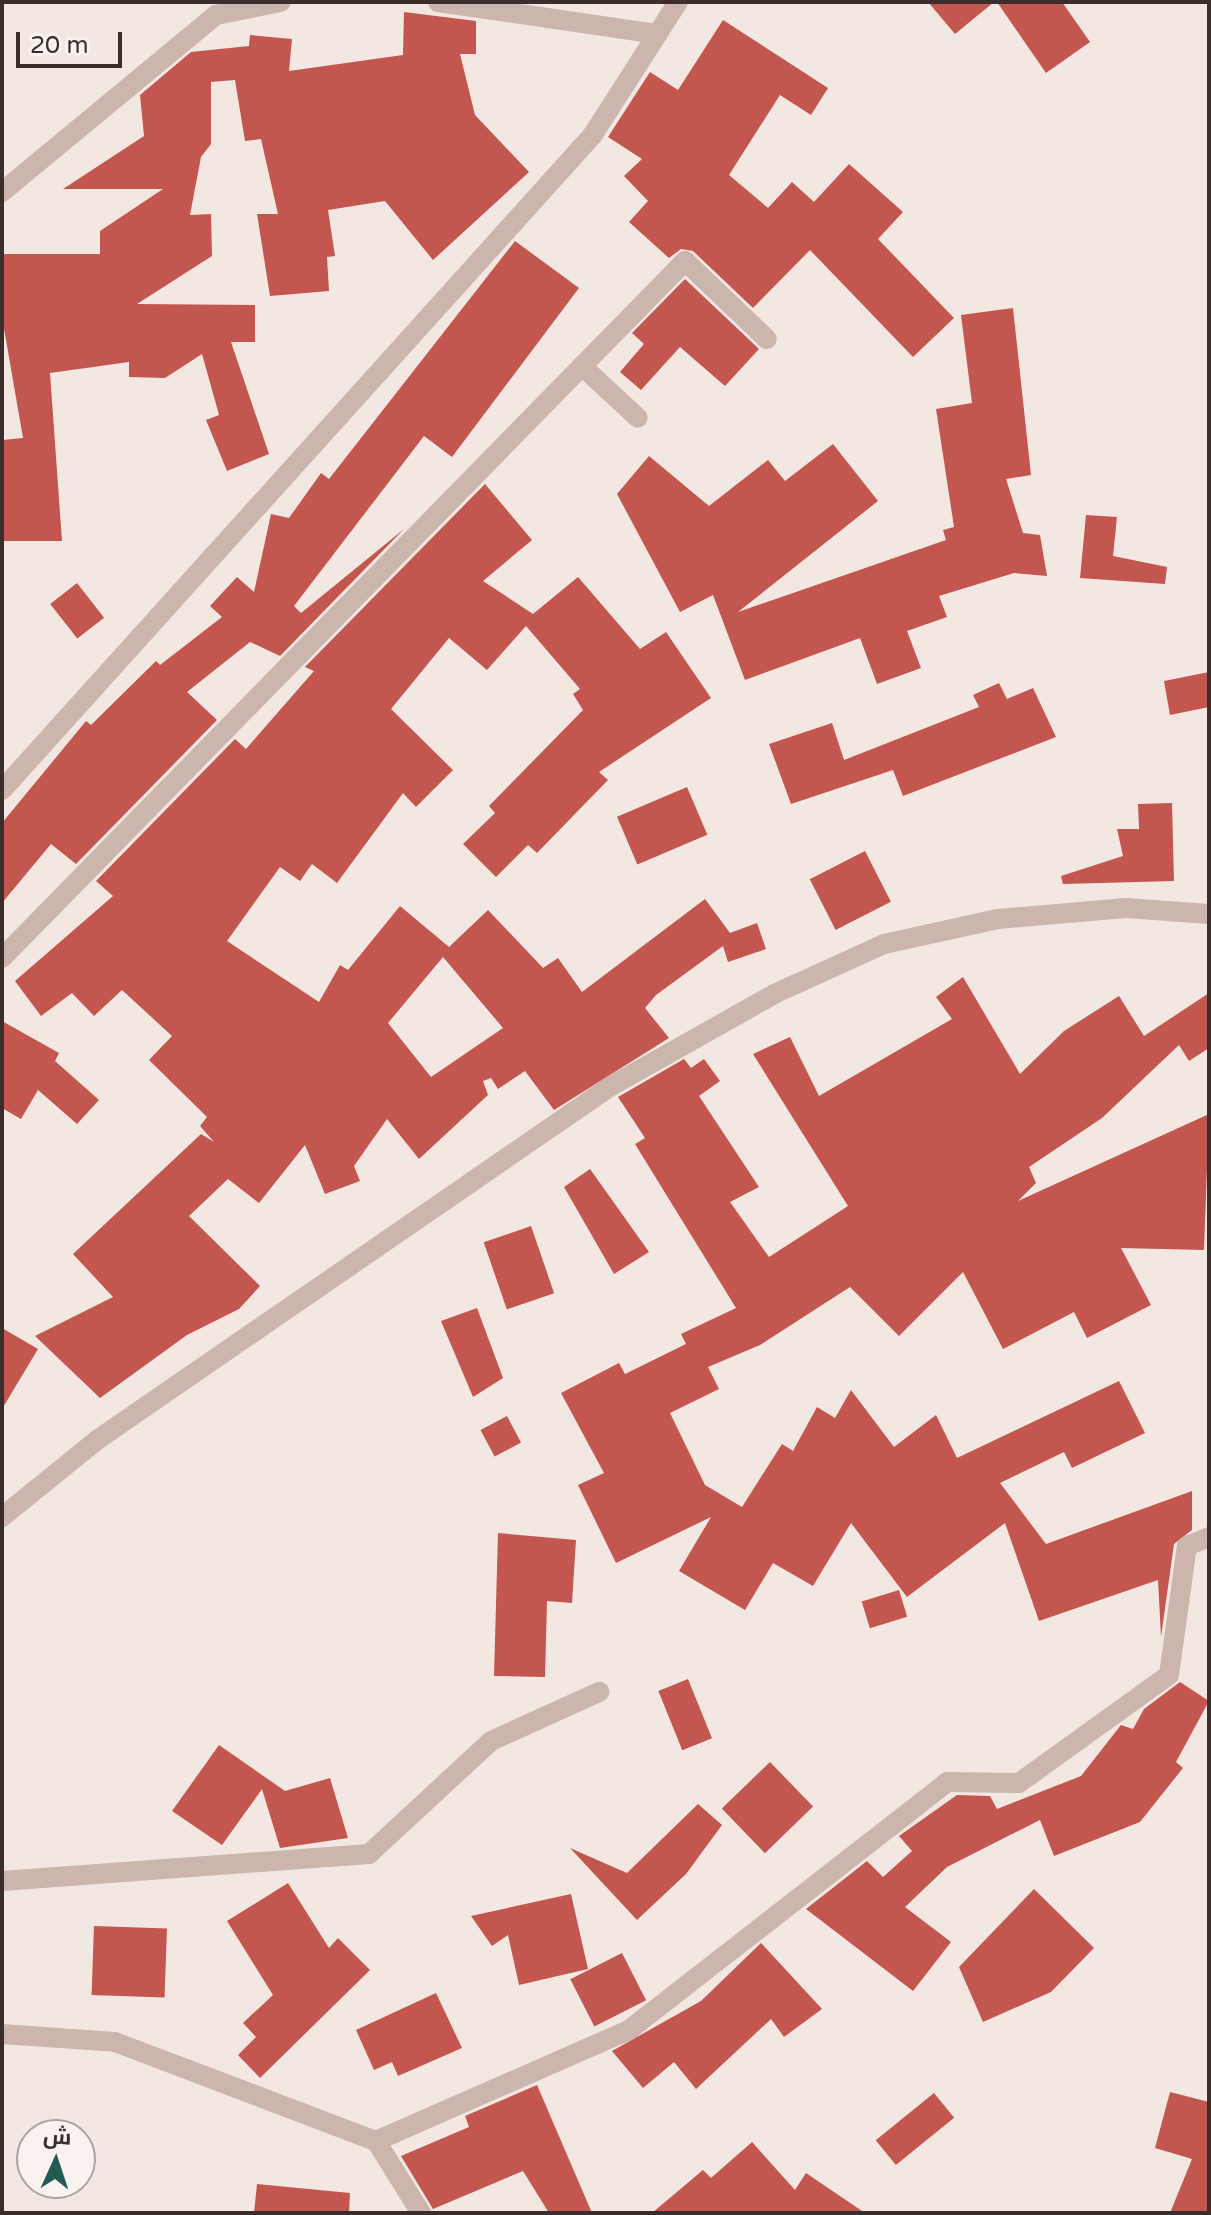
<!DOCTYPE html>
<meta charset="utf-8">
<style>
body{margin:0}
#map{position:relative;width:1211px;height:2215px;overflow:hidden;background:#f3e7e1;font-family:"Varela Round",Cairo,sans-serif}
div>[style]{position:absolute}
.building>*{inset:0;background:#c3564f;transform-origin:0 0}
.minor>*{height:20px;margin:-10px;padding:0 10px;transform-origin:10px;border-radius:10px;background:#cbb5ad}
span{translate:-50% -50%;white-space:nowrap;text-align:center;line-height:1.15;-webkit-text-stroke:8px #faf2ee;paint-order:stroke}
.frame{position:absolute;inset:0;border:4px solid #3a2d2b;pointer-events:none}
.north{position:absolute;left:16px;top:2119px;width:80px;height:80px;box-sizing:border-box;background:#faf2ee;border:2px solid #ada3a0;border-radius:50%;rotate:3deg;font-size:22px;font-weight:700;line-height:32px;text-align:center;color:#3a2d2b}
.north::after{content:'';display:block;margin:auto;width:28px;height:36px;background:#215b54;clip-path:polygon(50% 0,100% 100%,50% 72%,0 100%)}
.scale{position:absolute;left:16px;top:32px;width:106px;height:36px;box-sizing:border-box;border:4px solid #3a2d2b;border-top:0;padding-left:10px;font-size:24px;line-height:28px;white-space:nowrap;color:#3a2d2b;-webkit-text-stroke:6px #faf2ee;paint-order:stroke}
</style>
<div id="map">
<div class="building">
<i style="clip-path:polygon(928px 2px,994px 2px,955px 34px)"></i>
<i style="clip-path:polygon(997px 2px,1062px 2px,1090px 42px,1046px 73px)"></i>
<i style="clip-path:polygon(404px 12px,476px 21px,476px 54px,460px 54px,475px 115px,529px 172px,433px 260px,385px 201px,328px 210px,335px 256px,327px 257px,329px 291px,270px 296px,257px 214px,278px 214px,261px 139px,245px 141px,235px 80px,211px 82px,211px 144px,201px 157px,190px 215px,211px 214px,212px 256px,137px 304px,255px 305px,255px 342px,231px 342px,269px 454px,227px 471px,206px 420px,219px 415px,202px 354px,165px 378px,129px 377px,129px 362px,50px 373px,62px 541px,2px 541px,2px 440px,23px 438px,2px 317px,2px 254px,100px 254px,100px 231px,163px 189px,63px 189px,144px 136px,140px 95px,191px 52px,249px 46px,250px 35px,292px 39px,289px 71px,403px 55px)"></i>
<i style="clip-path:polygon(723px 20px,828px 88px,811px 115px,780px 95px,729px 175px,768px 208px,792px 182px,814px 202px,849px 164px,903px 212px,878px 239px,954px 318px,913px 357px,810px 250px,753px 308px,693px 251px,681px 249px,669px 258px,629px 222px,648px 201px,624px 176px,642px 159px,608px 137px,650px 72px,678px 90px)"></i>
<i style="clip-path:polygon(515px 241px,579px 288px,452px 457px,424px 436px,294px 606px,301px 613px,404px 529px,280px 656px,250px 642px,187px 692px,217px 720px,76px 864px,51px 844px,2px 903px,2px 823px,86px 721px,91px 725px,156px 661px,160px 665px,222px 617px,210px 606px,237px 577px,254px 592px,271px 514px,289px 518px,321px 473px,329px 479px)"></i>
<i style="clip-path:polygon(685px 279px,759px 349px,725px 386px,680px 347px,641px 390px,620px 372px,644px 344px,632px 333px)"></i>
<i style="clip-path:polygon(1013px 308px,1031px 475px,1006px 479px,1023px 533px,1040px 535px,1047px 576px,1014px 573px,939px 596px,947px 617px,907px 631px,921px 668px,877px 684px,860px 638px,745px 680px,713px 595px,680px 612px,617px 494px,649px 456px,709px 506px,768px 460px,785px 481px,833px 444px,878px 501px,738px 612px,946px 540px,943px 530px,954px 527px,936px 409px,972px 403px,961px 315px)"></i>
<i style="clip-path:polygon(evenodd,485px 484px,532px 540px,483px 581px,533px 614px,578px 577px,640px 649px,666px 632px,711px 698px,599px 772px,608px 780px,537px 853px,528px 845px,496px 877px,463px 844px,495px 813px,489px 806px,583px 710px,573px 694px,580px 689px,526px 626px,487px 670px,449px 638px,391px 709px,453px 770px,416px 807px,403px 793px,337px 883px,312px 864px,300px 881px,280px 867px,227px 941px,319px 1002px,340px 965px,348px 970px,400px 906px,449px 947px,488px 910px,543px 968px,558px 958px,582px 992px,705px 899px,730px 933px,757px 923px,766px 949px,728px 962px,723px 946px,656px 995px,645px 1008px,669px 1038px,554px 1110px,525px 1071px,498px 1089px,491px 1078px,483px 1081px,488px 1095px,419px 1159px,387px 1119px,354px 1166px,360px 1181px,325px 1194px,305px 1145px,259px 1203px,228px 1179px,189px 1216px,260px 1286px,239px 1309px,187px 1335px,100px 1398px,35px 1336px,113px 1297px,73px 1254px,201px 1134px,214px 1142px,200px 1126px,207px 1117px,149px 1060px,172px 1036px,122px 990px,94px 1016px,72px 993px,41px 1016px,15px 981px,113px 896px,96px 881px,235px 739px,246px 749px,314px 671px,305px 667px,485px 484px,443px 957px,503px 1028px,431px 1077px,388px 1023px,443px 957px)"></i>
<i style="clip-path:polygon(1086px 515px,1117px 517px,1113px 556px,1167px 567px,1165px 584px,1080px 578px)"></i>
<i style="left:77px;top:583px;width:44px;height:34px;rotate:52deg"></i>
<i style="clip-path:polygon(1209px 672px,1209px 707px,1170px 715px,1164px 681px)"></i>
<i style="clip-path:polygon(999px 683px,1007px 699px,1033px 688px,1056px 737px,903px 796px,893px 770px,791px 804px,769px 744px,832px 723px,844px 760px,979px 707px,973px 695px)"></i>
<i style="left:687px;top:787px;width:52px;height:76px;rotate:67deg"></i>
<i style="clip-path:polygon(1172px 803px,1174px 881px,1063px 884px,1061px 876px,1123px 856px,1117px 829px,1139px 829px,1138px 804px)"></i>
<i style="left:865px;top:851px;width:57px;height:62px;rotate:63deg"></i>
<i style="clip-path:polygon(963px 977px,1020px 1074px,1064px 1031px,1119px 996px,1144px 1036px,1209px 993px,1209px 1048px,1189px 1061px,1179px 1045px,1102px 1118px,1029px 1167px,1036px 1183px,1018px 1201px,1209px 1114px,1204px 1250px,1121px 1248px,1151px 1305px,1087px 1338px,1074px 1312px,1003px 1349px,963px 1272px,899px 1336px,850px 1287px,760px 1345px,708px 1367px,719px 1389px,670px 1413px,705px 1485px,742px 1507px,782px 1444px,793px 1451px,817px 1407px,835px 1418px,851px 1390px,894px 1447px,936px 1415px,957px 1458px,1119px 1381px,1145px 1433px,1072px 1468px,1064px 1452px,1000px 1483px,1046px 1544px,1192px 1491px,1192px 1530px,1174px 1544px,1161px 1637px,1158px 1580px,1039px 1621px,1005px 1523px,907px 1597px,851px 1523px,813px 1586px,773px 1563px,745px 1610px,679px 1571px,711px 1517px,616px 1563px,578px 1485px,604px 1473px,561px 1393px,619px 1363px,625px 1374px,686px 1344px,681px 1334px,736px 1308px,635px 1144px,645px 1138px,618px 1097px,684px 1059px,691px 1068px,704px 1059px,720px 1081px,699px 1096px,759px 1187px,730px 1202px,769px 1257px,848px 1206px,753px 1054px,790px 1037px,819px 1096px,952px 1019px,936px 997px)"></i>
<i style="clip-path:polygon(2px 1021px,59px 1053px,55px 1061px,99px 1100px,77px 1124px,38px 1090px,21px 1119px,2px 1108px)"></i>
<i style="clip-path:polygon(590px 1169px,649px 1252px,614px 1274px,564px 1187px)"></i>
<i style="left:531px;top:1226px;width:71px;height:50px;rotate:71deg"></i>
<i style="clip-path:polygon(477px 1308px,503px 1378px,473px 1397px,441px 1321px)"></i>
<i style="clip-path:polygon(2px 1328px,38px 1349px,2px 1409px)"></i>
<i style="left:507px;top:1416px;width:30px;height:30px;rotate:62deg"></i>
<i style="clip-path:polygon(498px 1533px,576px 1540px,572px 1603px,547px 1601px,545px 1677px,494px 1676px)"></i>
<i style="left:899px;top:1590px;width:28px;height:39px;rotate:73deg"></i>
<i style="left:688px;top:1679px;width:64px;height:32px;rotate:68deg"></i>
<i style="clip-path:polygon(1180px 1682px,1209px 1701px,1176px 1762px,1183px 1768px,1140px 1822px,1054px 1856px,1040px 1820px,947px 1867px,905px 1907px,951px 1942px,913px 1991px,806px 1909px,867px 1861px,883px 1877px,912px 1851px,899px 1836px,957px 1795px,990px 1796px,997px 1809px,1081px 1776px,1121px 1725px,1133px 1729px,1144px 1709px)"></i>
<i style="clip-path:polygon(219px 1745px,285px 1791px,330px 1778px,348px 1838px,280px 1848px,262px 1789px,222px 1845px,172px 1811px)"></i>
<i style="left:770px;top:1762px;width:62px;height:67px;rotate:46deg"></i>
<i style="clip-path:polygon(698px 1804px,722px 1825px,686px 1874px,637px 1920px,570px 1848px,627px 1873px)"></i>
<i style="clip-path:polygon(288px 1883px,329px 1948px,338px 1938px,370px 1970px,260px 2078px,238px 2055px,256px 2037px,243px 2023px,273px 1995px,227px 1921px)"></i>
<i style="clip-path:polygon(1034px 1889px,1094px 1948px,1051px 1992px,983px 2022px,959px 1967px)"></i>
<i style="clip-path:polygon(571px 1894px,588px 1969px,519px 1985px,508px 1935px,492px 1946px,471px 1916px)"></i>
<i style="left:94px;top:1926px;width:73px;height:69px;rotate:2deg"></i>
<i style="clip-path:polygon(761px 1943px,822px 2009px,784px 2037px,771px 2019px,696px 2089px,674px 2062px,643px 2088px,612px 2051px,701px 2001px)"></i>
<i style="left:622px;top:1953px;width:53px;height:58px;rotate:63deg"></i>
<i style="clip-path:polygon(436px 1993px,462px 2048px,398px 2076px,392px 2062px,374px 2070px,356px 2030px)"></i>
<i style="clip-path:polygon(537px 2085px,592px 2213px,549px 2213px,523px 2171px,433px 2209px,401px 2156px,469px 2127px,465px 2116px)"></i>
<i style="clip-path:polygon(1170px 2092px,1209px 2102px,1209px 2213px,1170px 2213px,1192px 2159px,1155px 2148px)"></i>
<i style="left:934px;top:2093px;width:32px;height:75px;rotate:51deg"></i>
<i style="clip-path:polygon(752px 2142px,795px 2190px,806px 2173px,865px 2213px,652px 2213px,703px 2170px,711px 2178px)"></i>
<i style="clip-path:polygon(257px 2184px,350px 2193px,349px 2213px,254px 2213px)"></i>
</div>
<div class="minor">
<i style="left:438px;top:2px;width:222px;rotate:8.3deg"></i>
<i style="left:2px;top:192px;width:278px;rotate:-39.6deg"></i>
<i style="left:216px;top:15px;width:66px;rotate:-11.3deg"></i>
<i style="left:582px;top:366px;width:76px;rotate:42.9deg"></i>
<i style="left:2px;top:790px;width:881px;rotate:-47.95deg"></i>
<i style="left:592px;top:136px;width:159px;rotate:-57.3deg"></i>
<i style="left:2px;top:958px;width:976px;rotate:-45.58deg"></i>
<i style="left:685px;top:261px;width:113px;rotate:43.6deg"></i>
<i style="left:2px;top:1517px;width:122px;rotate:-39deg"></i>
<i style="left:97px;top:1440px;width:624px;rotate:-34.56deg"></i>
<i style="left:611px;top:1086px;width:187px;rotate:-29.4deg"></i>
<i style="left:774px;top:994px;width:121px;rotate:-24.4deg"></i>
<i style="left:884px;top:944px;width:117px;rotate:-12.4deg"></i>
<i style="left:998px;top:919px;width:128px;rotate:-4.9deg"></i>
<i style="left:1126px;top:908px;width:83px;rotate:4.1deg"></i>
<i style="left:2px;top:1881px;width:368px;rotate:-4.2deg"></i>
<i style="left:369px;top:1854px;width:166px;rotate:-42.8deg"></i>
<i style="left:491px;top:1741px;width:119px;rotate:-24.4deg"></i>
<i style="left:2px;top:2034px;width:113px;rotate:4deg"></i>
<i style="left:115px;top:2042px;width:279px;rotate:20.8deg"></i>
<i style="left:376px;top:2141px;width:276px;rotate:-23.7deg"></i>
<i style="left:629px;top:2030px;width:403px;rotate:-37.9deg"></i>
<i style="left:947px;top:1782px;width:72px;rotate:0.8deg"></i>
<i style="left:1019px;top:1783px;width:185px;rotate:-35.8deg"></i>
<i style="left:1169px;top:1675px;width:130px;rotate:-82.1deg"></i>
<i style="left:1187px;top:1546px;width:24px;rotate:-22deg"></i>
<i style="left:376px;top:2141px;width:85px;rotate:58deg"></i>
</div>
<div class="frame"></div>
<div class="north">ش</div>
<div class="scale">20 m</div>
</div>
